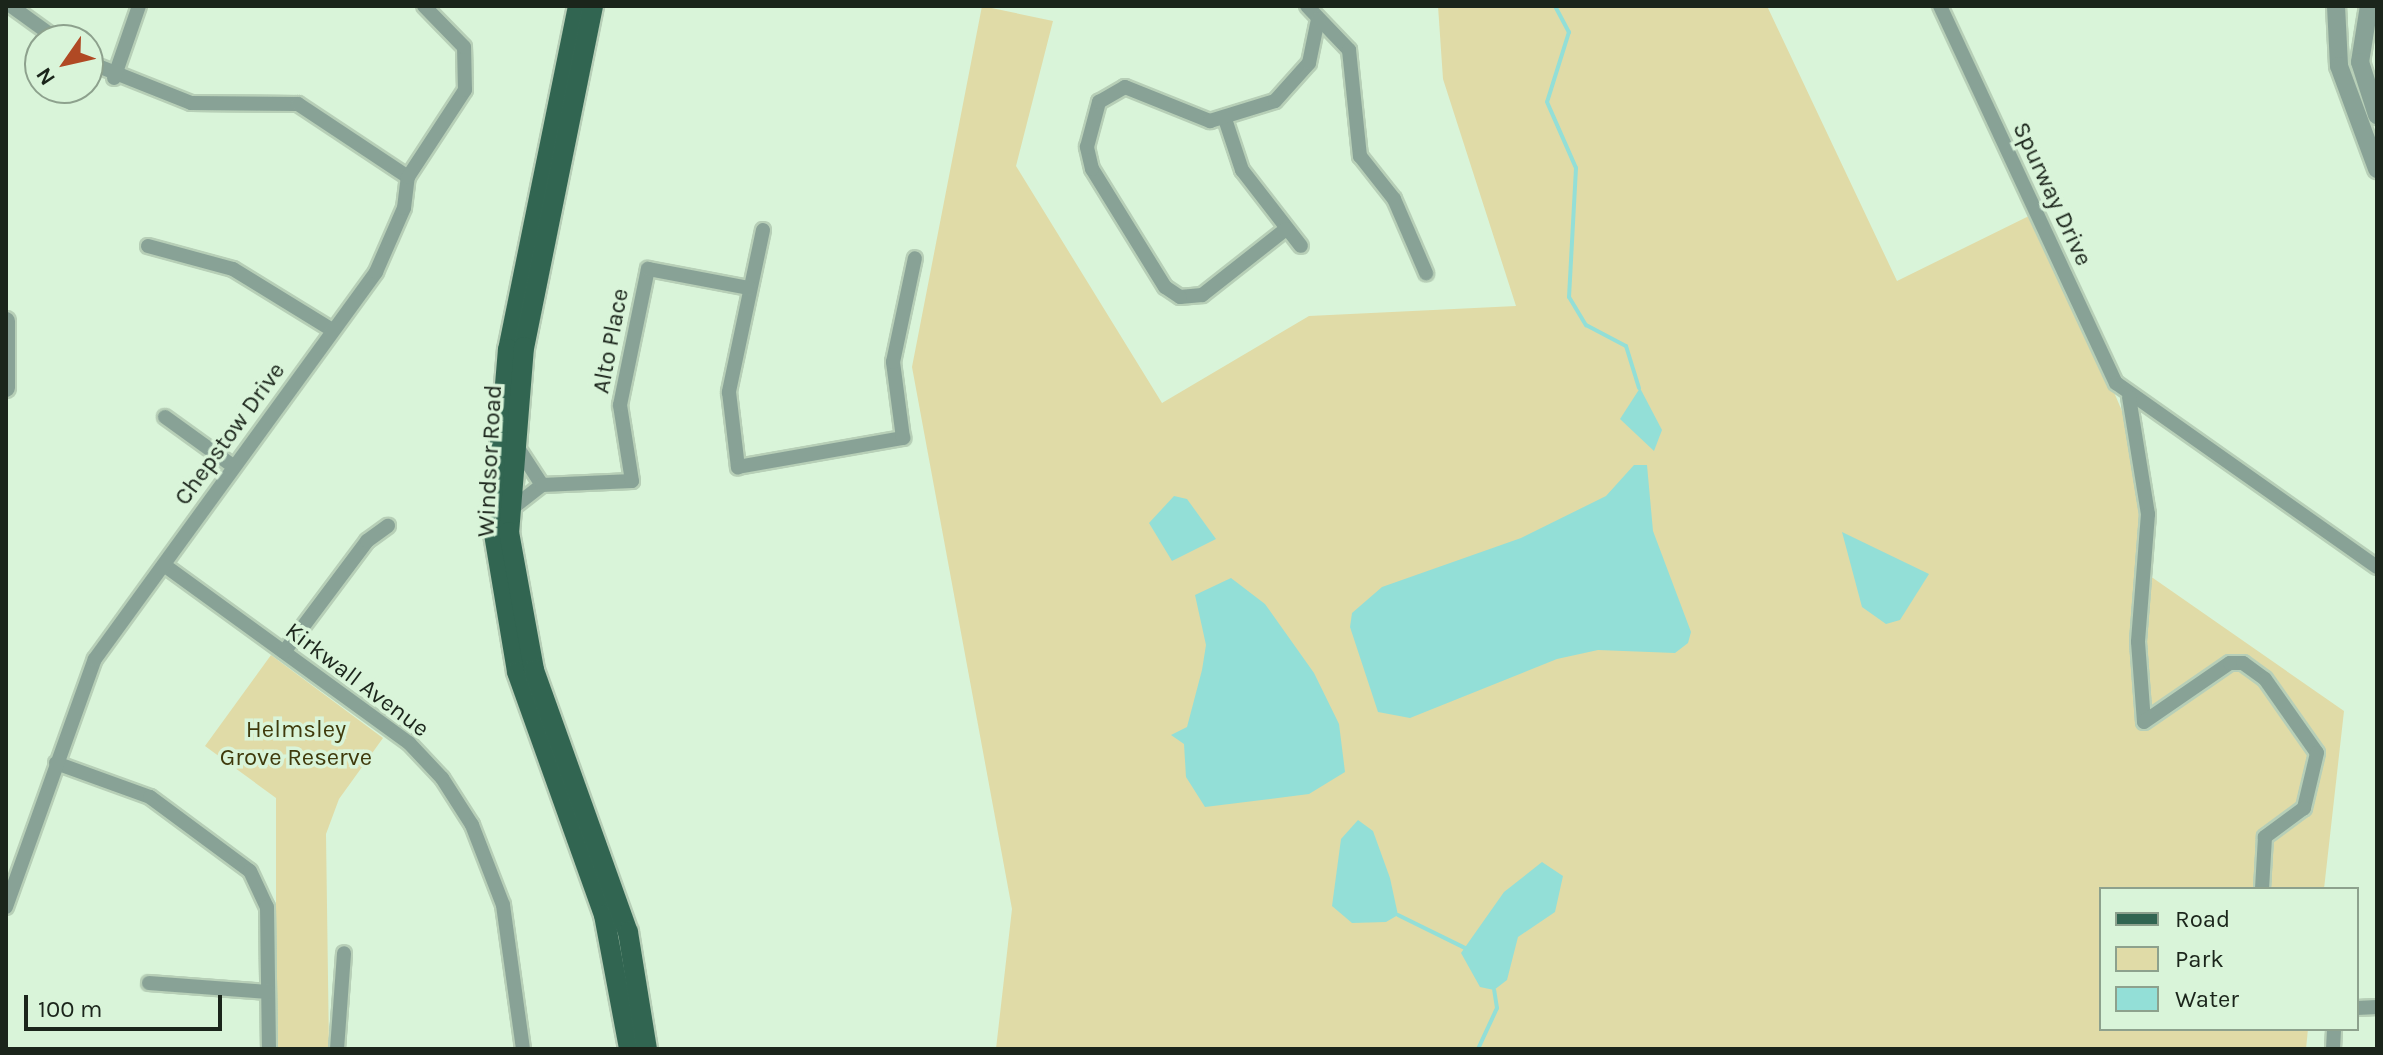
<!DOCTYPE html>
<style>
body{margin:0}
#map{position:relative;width:2383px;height:1055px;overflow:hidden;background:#d9f4d9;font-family:Karla,sans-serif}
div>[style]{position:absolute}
.green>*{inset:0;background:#e0dba7}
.water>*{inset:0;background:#93dfd7}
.stream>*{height:4px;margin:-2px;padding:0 2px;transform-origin:2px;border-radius:2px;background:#93dfd7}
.roads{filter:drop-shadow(2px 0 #b7cfb7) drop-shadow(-2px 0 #b7cfb7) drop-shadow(0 2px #b7cfb7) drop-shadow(0 -2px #b7cfb7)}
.minor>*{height:14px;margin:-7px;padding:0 7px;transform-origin:7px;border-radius:7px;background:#88a296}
.tertiary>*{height:18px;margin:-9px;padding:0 9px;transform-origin:9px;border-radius:9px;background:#88a296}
.primary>*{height:20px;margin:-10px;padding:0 10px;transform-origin:10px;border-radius:10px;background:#316551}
span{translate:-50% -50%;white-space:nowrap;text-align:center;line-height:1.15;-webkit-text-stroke:7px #d9f4d9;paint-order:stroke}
.street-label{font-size:24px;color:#1b251b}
.park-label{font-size:24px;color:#3f3a0c}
.frame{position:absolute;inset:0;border:8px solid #1b251b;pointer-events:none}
.legend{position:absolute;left:2099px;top:887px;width:260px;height:144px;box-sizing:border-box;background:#d9f4d9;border:2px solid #8da18d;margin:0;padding:10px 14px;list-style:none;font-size:24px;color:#1b251b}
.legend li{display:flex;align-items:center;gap:16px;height:40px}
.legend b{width:40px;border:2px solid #8da18d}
.north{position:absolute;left:24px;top:24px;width:80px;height:80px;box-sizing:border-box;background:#d9f4d9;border:2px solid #8da18d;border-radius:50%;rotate:236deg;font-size:22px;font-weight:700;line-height:32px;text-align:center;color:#1b251b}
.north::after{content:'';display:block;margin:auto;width:28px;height:36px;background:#b04924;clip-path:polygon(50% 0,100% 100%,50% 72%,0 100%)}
.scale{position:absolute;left:24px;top:995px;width:198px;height:36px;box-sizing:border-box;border:4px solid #1b251b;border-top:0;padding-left:10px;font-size:24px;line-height:28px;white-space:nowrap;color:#1b251b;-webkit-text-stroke:6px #d9f4d9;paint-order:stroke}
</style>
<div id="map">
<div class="green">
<i style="clip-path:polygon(982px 6px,1053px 21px,1016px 166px,1162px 403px,1309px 316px,1516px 306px,1443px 79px,1438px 6px,1767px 6px,1897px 281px,2037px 212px,2125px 418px,2143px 481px,2140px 569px,2344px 711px,2324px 889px,2101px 889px,2101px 1029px,2308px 1029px,2306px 1049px,996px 1049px,1012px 909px,912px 367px)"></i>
<i style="clip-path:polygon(271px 655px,383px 738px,339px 799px,326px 834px,329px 1049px,276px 1049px,276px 798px,205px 746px)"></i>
</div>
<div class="water">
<i style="clip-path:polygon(1640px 388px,1662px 430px,1654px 451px,1620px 419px)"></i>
<i style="clip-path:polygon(1634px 465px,1647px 465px,1653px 531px,1691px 632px,1688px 643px,1675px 653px,1598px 650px,1557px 659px,1410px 718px,1378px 712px,1350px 627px,1352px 613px,1382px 587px,1521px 538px,1606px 496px)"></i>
<i style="clip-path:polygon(1174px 496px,1187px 499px,1216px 539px,1172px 561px,1149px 523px)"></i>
<i style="clip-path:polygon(1842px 532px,1929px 574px,1900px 620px,1886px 624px,1862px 607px)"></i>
<i style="clip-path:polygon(1231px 578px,1265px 604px,1314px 673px,1339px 724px,1345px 772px,1309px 794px,1205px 807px,1186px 777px,1184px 744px,1171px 735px,1187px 727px,1202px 670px,1206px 645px,1195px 595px)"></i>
<i style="clip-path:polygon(1358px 820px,1373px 831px,1390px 878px,1398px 915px,1386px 922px,1352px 923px,1332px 906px,1341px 839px)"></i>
<i style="clip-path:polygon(1542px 862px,1563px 876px,1555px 912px,1518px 937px,1507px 980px,1494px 990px,1480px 987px,1461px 953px,1504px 892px)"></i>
</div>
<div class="stream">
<i style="left:1555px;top:6px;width:30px;rotate:62deg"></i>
<i style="left:1569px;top:32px;width:73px;rotate:107.4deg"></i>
<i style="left:1547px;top:102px;width:72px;rotate:66.3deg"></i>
<i style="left:1576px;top:168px;width:129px;rotate:93.1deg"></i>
<i style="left:1569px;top:297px;width:33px;rotate:59deg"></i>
<i style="left:1586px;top:325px;width:45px;rotate:27.7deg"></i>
<i style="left:1626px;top:346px;width:44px;rotate:72.8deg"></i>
<i style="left:1398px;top:915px;width:75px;rotate:26.2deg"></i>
<i style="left:1478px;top:1049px;width:45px;rotate:-65.1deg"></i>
<i style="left:1497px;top:1008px;width:18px;rotate:-99deg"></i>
</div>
<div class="roads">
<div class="minor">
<i style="left:11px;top:6px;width:58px;rotate:35.9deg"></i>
<i style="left:1307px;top:6px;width:61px;rotate:46.3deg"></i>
<i style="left:1349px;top:50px;width:107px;rotate:84.1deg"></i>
<i style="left:1360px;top:156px;width:55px;rotate:51.7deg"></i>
<i style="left:1394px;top:199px;width:81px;rotate:66.6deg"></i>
<i style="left:1940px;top:6px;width:416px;rotate:65deg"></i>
<i style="left:2116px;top:383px;width:319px;rotate:35.2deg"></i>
<i style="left:88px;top:62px;width:111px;rotate:21.7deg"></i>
<i style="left:191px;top:103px;width:107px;rotate:0.5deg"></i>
<i style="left:298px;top:104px;width:132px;rotate:33.6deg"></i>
<i style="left:114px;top:78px;width:76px;rotate:-70.9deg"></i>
<i style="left:1226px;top:122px;width:51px;rotate:71.6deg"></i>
<i style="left:1242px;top:170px;width:96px;rotate:52.2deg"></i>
<i style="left:1286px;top:229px;width:107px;rotate:141.8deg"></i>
<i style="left:1202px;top:295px;width:22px;rotate:175deg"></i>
<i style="left:1180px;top:297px;width:18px;rotate:-146deg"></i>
<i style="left:1165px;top:287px;width:139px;rotate:-121.7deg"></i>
<i style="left:1092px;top:169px;width:23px;rotate:-103deg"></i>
<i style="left:1087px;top:147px;width:47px;rotate:-75.1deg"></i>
<i style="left:1099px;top:102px;width:30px;rotate:-30deg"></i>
<i style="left:1125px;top:87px;width:92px;rotate:21.8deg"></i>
<i style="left:1210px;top:121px;width:68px;rotate:-17.1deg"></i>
<i style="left:1275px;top:101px;width:51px;rotate:-48.2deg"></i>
<i style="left:1309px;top:63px;width:45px;rotate:-78.4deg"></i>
<i style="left:763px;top:230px;width:166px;rotate:101.9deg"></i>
<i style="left:729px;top:392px;width:76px;rotate:83.2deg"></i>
<i style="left:738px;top:467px;width:168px;rotate:-10deg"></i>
<i style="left:903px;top:438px;width:77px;rotate:-97.5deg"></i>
<i style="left:893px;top:362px;width:106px;rotate:-78.1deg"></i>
<i style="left:148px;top:246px;width:88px;rotate:15.1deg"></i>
<i style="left:233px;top:269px;width:116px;rotate:31.6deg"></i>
<i style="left:2129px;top:397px;width:119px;rotate:80.8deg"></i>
<i style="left:2148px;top:514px;width:128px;rotate:94.5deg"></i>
<i style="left:2138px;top:642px;width:80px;rotate:85.7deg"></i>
<i style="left:2144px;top:722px;width:104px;rotate:-34.5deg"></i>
<i style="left:2230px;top:663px;width:13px"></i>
<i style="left:2243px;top:663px;width:27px;rotate:36deg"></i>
<i style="left:2265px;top:679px;width:90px;rotate:54.9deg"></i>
<i style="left:2317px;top:753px;width:57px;rotate:103.3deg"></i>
<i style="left:2304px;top:808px;width:49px;rotate:143.4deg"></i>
<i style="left:2265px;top:837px;width:52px;rotate:93.3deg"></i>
<i style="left:165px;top:417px;width:84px;rotate:35.8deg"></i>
<i style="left:518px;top:448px;width:44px;rotate:57deg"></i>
<i style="left:510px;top:510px;width:41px;rotate:-38deg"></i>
<i style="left:542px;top:485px;width:90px;rotate:-2.5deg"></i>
<i style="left:632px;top:481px;width:77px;rotate:-99deg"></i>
<i style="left:620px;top:405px;width:139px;rotate:-78.4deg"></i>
<i style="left:648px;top:269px;width:103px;rotate:10.7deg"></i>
<i style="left:164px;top:565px;width:303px;rotate:36deg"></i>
<i style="left:409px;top:743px;width:48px;rotate:46.7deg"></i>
<i style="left:442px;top:778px;width:56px;rotate:57.4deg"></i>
<i style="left:472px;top:825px;width:86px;rotate:68.8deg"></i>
<i style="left:503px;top:905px;width:145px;rotate:82.1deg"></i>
<i style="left:284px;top:652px;width:139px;rotate:-53.2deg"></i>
<i style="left:367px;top:541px;width:26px;rotate:-36deg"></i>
<i style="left:56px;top:763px;width:100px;rotate:19.9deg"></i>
<i style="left:150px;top:797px;width:124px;rotate:36.5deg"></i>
<i style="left:250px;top:871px;width:40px;rotate:65deg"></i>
<i style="left:267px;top:907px;width:142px;rotate:89.2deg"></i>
<i style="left:6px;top:907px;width:263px;rotate:-70.3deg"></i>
<i style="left:95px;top:659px;width:478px;rotate:-54deg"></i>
<i style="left:376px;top:272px;width:70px;rotate:-66.4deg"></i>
<i style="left:404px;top:208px;width:31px;rotate:-83deg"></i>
<i style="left:408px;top:177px;width:104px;rotate:-56.8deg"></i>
<i style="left:465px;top:90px;width:43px;rotate:-91.3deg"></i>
<i style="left:464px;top:47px;width:57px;rotate:-134.3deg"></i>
<i style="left:149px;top:983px;width:119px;rotate:4.3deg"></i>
<i style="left:2357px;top:1008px;width:20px;rotate:-3deg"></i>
<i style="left:337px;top:1049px;width:96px;rotate:-85.8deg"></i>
<i style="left:2333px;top:1049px;width:20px;rotate:-87deg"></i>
</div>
<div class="tertiary">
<i style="left:2336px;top:6px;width:60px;rotate:87.1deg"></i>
<i style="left:2339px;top:66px;width:110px;rotate:69.7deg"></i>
<i style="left:2369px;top:6px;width:57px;rotate:99.1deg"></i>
<i style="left:2360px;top:62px;width:56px;rotate:72.2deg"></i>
<i style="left:6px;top:321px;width:67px;rotate:90deg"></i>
</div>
<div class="primary">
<i style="left:578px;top:6px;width:350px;rotate:101.5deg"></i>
<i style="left:508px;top:349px;width:180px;rotate:94.8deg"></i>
<i style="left:493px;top:528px;width:146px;rotate:80.5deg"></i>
<i style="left:517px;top:672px;width:258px;rotate:70.3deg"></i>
<i style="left:604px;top:915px;width:136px;rotate:79.4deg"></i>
<i style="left:593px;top:6px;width:348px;rotate:101.4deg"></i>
<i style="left:524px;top:347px;width:186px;rotate:94.6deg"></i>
<i style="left:509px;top:532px;width:140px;rotate:79.7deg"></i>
<i style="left:534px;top:670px;width:278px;rotate:70.3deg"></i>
<i style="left:628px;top:932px;width:119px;rotate:80.8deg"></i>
</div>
</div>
<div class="street-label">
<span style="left:2052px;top:194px;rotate:65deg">Spurway Drive</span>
<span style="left:611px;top:341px;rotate:-79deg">Alto Place</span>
<span style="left:230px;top:434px;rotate:-54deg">Chepstow Drive</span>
<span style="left:490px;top:461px;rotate:-87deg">Windsor Road</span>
<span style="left:357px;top:680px;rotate:37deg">Kirkwall Avenue</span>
</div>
<div class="park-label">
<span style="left:296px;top:744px">Helmsley<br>Grove Reserve</span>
</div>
<div class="frame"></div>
<ul class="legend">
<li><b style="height:10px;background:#316551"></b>Road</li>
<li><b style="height:22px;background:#e0dba7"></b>Park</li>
<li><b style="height:22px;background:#93dfd7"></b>Water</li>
</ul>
<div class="north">N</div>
<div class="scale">100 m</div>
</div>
